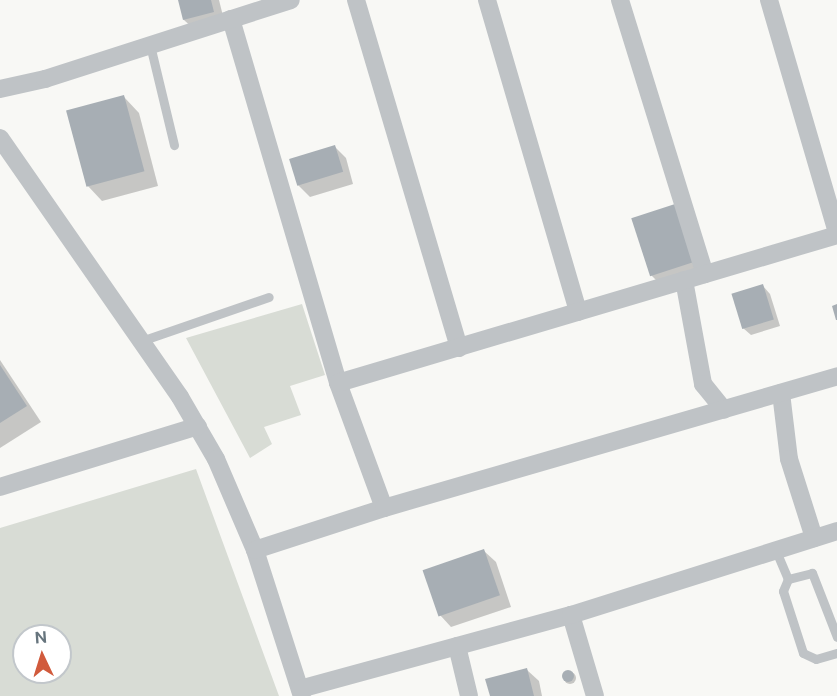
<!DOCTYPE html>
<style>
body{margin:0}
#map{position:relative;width:837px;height:696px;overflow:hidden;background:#f8f8f5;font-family:"Public Sans",sans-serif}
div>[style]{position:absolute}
.green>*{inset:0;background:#d8dcd5}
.shadow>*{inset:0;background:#0003}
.round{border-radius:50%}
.building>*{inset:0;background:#a7aeb4;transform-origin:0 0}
.lane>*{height:9px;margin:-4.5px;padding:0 4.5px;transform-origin:4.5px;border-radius:4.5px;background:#bfc3c6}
.street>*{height:18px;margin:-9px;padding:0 9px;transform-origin:9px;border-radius:9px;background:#bfc3c6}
span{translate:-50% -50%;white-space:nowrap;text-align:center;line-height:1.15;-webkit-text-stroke:6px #fff;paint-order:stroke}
.north{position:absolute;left:12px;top:624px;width:60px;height:60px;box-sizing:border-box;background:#fff;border:2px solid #c2c7cb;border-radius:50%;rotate:356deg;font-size:16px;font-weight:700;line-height:24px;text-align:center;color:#66747d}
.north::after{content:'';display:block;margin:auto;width:21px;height:27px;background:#d15a3c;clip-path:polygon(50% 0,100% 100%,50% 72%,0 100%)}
</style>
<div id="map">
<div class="green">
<i style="clip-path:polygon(302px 304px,325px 375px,290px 386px,301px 415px,264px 427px,272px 444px,250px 458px,186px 338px)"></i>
<i style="clip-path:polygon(evenodd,196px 469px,279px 696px,0 696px,0 528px,196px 469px,24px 636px,60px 636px,60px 672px,24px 672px,24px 636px)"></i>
</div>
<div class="shadow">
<i style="clip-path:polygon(179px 0,219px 0,225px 24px,196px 31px,184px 20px)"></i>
<i style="clip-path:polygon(124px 97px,139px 113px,158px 186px,102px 201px,87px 185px)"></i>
<i style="clip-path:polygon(334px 146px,346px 158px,353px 184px,310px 197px,298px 185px)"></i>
<i style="clip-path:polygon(686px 218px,704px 273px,663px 287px,651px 275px)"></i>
<i style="clip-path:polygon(763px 286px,770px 294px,780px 326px,751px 335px,743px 328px)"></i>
<i style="clip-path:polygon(0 360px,41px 422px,0 448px)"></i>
<i style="clip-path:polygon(484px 551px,496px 562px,511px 607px,451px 627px,440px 615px)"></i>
<i style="clip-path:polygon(527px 670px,539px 681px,542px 696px,491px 696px)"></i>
<i class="round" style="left:564px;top:672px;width:12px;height:12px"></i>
</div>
<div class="building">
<i style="clip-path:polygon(178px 0,211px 0,214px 12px,183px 20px)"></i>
<i style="left:124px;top:95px;width:79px;height:60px;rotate:75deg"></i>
<i style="left:335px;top:145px;width:28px;height:48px;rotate:73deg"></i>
<i style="left:675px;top:204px;width:61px;height:46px;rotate:72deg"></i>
<i style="left:763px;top:284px;width:37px;height:33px;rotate:73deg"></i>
<i style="clip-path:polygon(837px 304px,837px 320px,836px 320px,832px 306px)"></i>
<i style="clip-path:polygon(0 365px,27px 406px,0 423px)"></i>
<i style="left:484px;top:549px;width:49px;height:65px;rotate:71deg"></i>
<i style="clip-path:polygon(527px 668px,534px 696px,490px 696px,485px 679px)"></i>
<i class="round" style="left:562px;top:670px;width:12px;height:12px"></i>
</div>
<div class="lane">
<i style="left:150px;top:45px;width:103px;rotate:76.5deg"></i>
<i style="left:141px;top:341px;width:135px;rotate:-19deg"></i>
<i style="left:776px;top:551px;width:30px;rotate:67deg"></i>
<i style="left:837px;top:637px;width:69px;rotate:-111.3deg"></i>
<i style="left:812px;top:573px;width:25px;rotate:166deg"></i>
<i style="left:788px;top:579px;width:13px;rotate:113deg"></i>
<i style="left:783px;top:591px;width:65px;rotate:72.1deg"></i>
<i style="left:803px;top:653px;width:14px;rotate:25deg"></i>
<i style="left:816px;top:659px;width:22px;rotate:-16deg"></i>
</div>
<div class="street">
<i style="left:356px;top:0;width:363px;rotate:73.5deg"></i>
<i style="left:487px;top:0;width:325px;rotate:73.7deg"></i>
<i style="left:620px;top:0;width:287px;rotate:72.8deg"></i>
<i style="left:769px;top:0;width:243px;rotate:73.7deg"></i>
<i style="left:231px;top:19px;width:379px;rotate:73.6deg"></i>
<i style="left:338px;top:383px;width:133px;rotate:69.8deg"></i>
<i style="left:0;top:89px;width:46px;rotate:-12.5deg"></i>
<i style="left:45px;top:79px;width:258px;rotate:-17.8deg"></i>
<i style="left:0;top:138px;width:315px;rotate:55.2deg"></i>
<i style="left:180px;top:397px;width:72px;rotate:59.9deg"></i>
<i style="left:216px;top:459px;width:99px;rotate:66.8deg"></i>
<i style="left:255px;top:550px;width:153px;rotate:72.2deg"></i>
<i style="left:684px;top:280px;width:106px;rotate:79.6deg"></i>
<i style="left:703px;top:384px;width:33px;rotate:51deg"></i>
<i style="left:338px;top:383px;width:520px;rotate:-16.52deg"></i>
<i style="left:781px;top:393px;width:66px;rotate:83.1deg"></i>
<i style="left:789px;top:459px;width:83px;rotate:72.4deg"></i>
<i style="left:0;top:487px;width:207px;rotate:-17.1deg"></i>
<i style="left:255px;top:550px;width:136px;rotate:-18deg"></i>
<i style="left:384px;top:508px;width:472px;rotate:-16.2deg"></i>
<i style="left:571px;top:615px;width:84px;rotate:73.5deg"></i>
<i style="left:457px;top:646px;width:51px;rotate:76.5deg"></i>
<i style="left:300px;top:689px;width:281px;rotate:-15.3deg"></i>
<i style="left:571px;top:615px;width:279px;rotate:-17.5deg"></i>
</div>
<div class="north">N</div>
</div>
